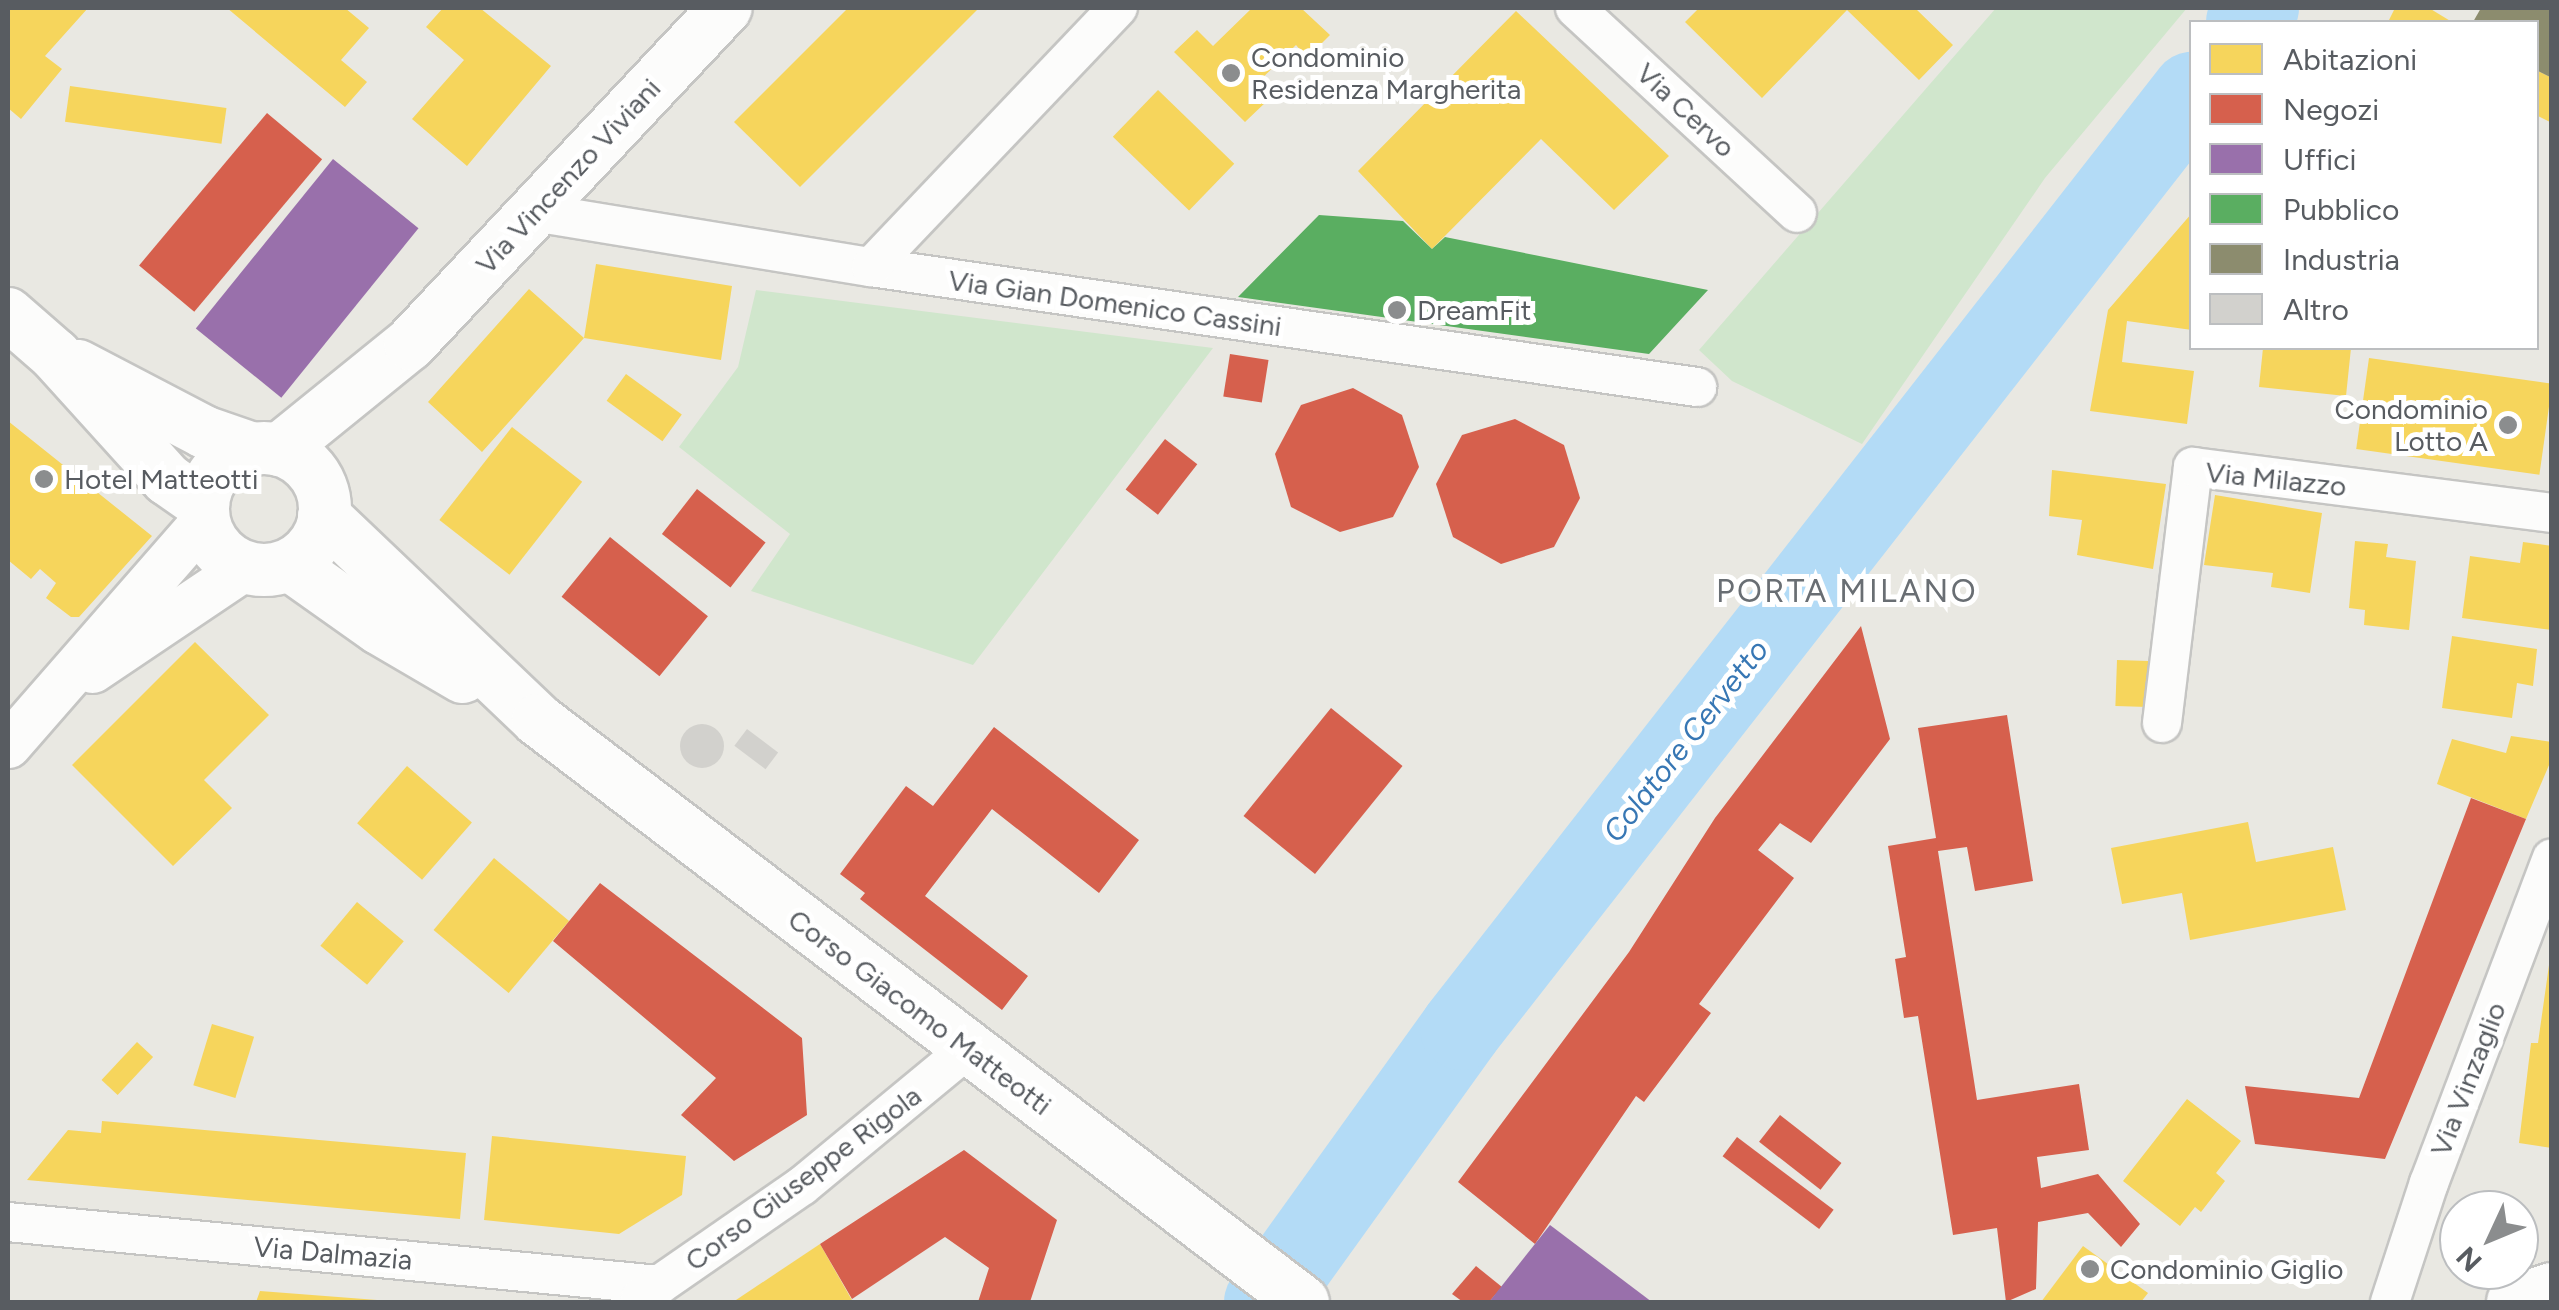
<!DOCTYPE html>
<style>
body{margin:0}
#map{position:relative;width:2559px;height:1310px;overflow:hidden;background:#e9e8e2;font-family:Figtree,sans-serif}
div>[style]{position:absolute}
.green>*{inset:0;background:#d0e6cc}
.homes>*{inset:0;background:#f6d55c;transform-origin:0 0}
.shops>*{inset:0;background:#d6604d;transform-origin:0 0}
.offices>*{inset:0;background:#9970ab;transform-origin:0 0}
.public>*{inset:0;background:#5aae61}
.industry>*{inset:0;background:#8c8c6e}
.river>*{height:82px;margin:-41px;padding:0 41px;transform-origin:41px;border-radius:41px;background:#b3dbf6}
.building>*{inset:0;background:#d2d1cd;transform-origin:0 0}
.round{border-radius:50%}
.roads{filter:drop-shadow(2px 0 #c5c5c3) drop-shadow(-2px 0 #c5c5c3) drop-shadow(0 2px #c5c5c3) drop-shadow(0 -2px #c5c5c3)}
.minor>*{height:38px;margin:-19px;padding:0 19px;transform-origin:19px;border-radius:19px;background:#fcfcfb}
.tertiary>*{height:45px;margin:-22.5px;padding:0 22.5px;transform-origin:22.5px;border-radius:22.5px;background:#fcfcfb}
.secondary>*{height:52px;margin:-26px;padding:0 26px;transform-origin:26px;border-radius:26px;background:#fcfcfb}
.secondary>.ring{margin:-26px;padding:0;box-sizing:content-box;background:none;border:52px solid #fcfcfb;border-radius:50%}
.dots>*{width:28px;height:28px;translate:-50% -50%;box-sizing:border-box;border:5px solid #fff;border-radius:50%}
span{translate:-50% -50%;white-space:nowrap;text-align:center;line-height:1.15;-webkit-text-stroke:10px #fff;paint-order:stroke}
.poi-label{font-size:28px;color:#585c61}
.left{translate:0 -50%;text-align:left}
.right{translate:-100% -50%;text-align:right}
.street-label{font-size:28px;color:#585c61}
.water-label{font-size:30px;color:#3777b4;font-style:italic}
.quarter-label{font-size:32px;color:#696e73;letter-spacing:2.5px}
.frame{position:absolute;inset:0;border:10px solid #585c61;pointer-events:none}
.legend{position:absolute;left:2189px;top:20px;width:350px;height:330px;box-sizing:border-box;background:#fff;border:2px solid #bcbec0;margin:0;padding:12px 18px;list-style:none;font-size:30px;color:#585c61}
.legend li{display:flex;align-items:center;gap:20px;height:50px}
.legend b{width:50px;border:2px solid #bcbec0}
.north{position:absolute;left:2439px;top:1190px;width:100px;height:100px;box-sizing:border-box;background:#fff;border:2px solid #bcbec0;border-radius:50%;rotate:226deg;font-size:28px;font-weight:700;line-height:40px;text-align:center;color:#585c61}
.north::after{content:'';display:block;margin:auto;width:35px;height:45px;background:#8b8d8e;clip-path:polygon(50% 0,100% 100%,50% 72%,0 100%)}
</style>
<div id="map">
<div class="green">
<i style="clip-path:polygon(1996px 8px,2187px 8px,2045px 178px,1862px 444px,1732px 381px,1699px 350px)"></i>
<i style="clip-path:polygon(756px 290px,1213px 348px,973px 665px,751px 591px,790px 534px,679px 447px,738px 367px)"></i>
</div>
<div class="homes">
<i style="clip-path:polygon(8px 8px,88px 8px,45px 56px,62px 69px,21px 119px,8px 108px)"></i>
<i style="clip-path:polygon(227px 8px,345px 8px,369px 28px,341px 60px,367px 82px,345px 107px)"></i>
<i style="clip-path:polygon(443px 8px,480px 8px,551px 66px,467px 166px,412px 119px,464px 60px,426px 27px)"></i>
<i style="clip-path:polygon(848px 8px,979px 8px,800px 187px,734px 122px)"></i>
<i style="clip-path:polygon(1252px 8px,1301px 8px,1330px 35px,1307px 58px,1296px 45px,1252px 88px,1267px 101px,1245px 122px,1174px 52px,1197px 30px,1213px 46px)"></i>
<i style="clip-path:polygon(1699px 8px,1915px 8px,1953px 45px,1919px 80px,1847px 10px,1762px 98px,1685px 22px)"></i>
<i style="clip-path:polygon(2395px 8px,2429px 8px,2452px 22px,2388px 22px)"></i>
<i style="clip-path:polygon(1516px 11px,1669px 156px,1614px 210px,1541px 139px,1432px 249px,1358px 171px)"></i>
<i style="clip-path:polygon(2536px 70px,2552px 78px,2552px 123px,2536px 115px)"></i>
<i style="left:70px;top:86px;width:158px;height:36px;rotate:8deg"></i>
<i style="left:1158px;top:90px;width:106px;height:65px;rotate:44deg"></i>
<i style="clip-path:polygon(2192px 213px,2192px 330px,2127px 321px,2122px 362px,2194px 371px,2187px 424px,2090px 411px,2108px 310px)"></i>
<i style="clip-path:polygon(596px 264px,732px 286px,721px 360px,584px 338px,482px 452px,428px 402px,529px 289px,584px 338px)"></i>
<i style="clip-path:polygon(2263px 348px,2351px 348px,2346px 396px,2259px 387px)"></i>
<i style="left:2369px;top:358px;width:185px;height:92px;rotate:8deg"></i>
<i style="left:626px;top:374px;width:69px;height:33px;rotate:36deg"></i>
<i style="clip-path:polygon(8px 421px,152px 536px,79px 617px,71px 617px,46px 598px,56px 583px,40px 569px,31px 579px,8px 560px)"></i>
<i style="left:512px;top:427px;width:89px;height:118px;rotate:38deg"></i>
<i style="clip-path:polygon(2052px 470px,2166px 484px,2153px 569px,2077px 555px,2082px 520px,2049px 516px)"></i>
<i style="clip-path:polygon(2215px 495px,2322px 513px,2310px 593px,2271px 587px,2273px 573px,2204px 565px)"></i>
<i style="clip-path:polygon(2355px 541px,2388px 544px,2386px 557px,2416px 561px,2409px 630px,2364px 625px,2365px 610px,2349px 608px)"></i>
<i style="clip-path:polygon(2523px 542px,2552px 546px,2552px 630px,2462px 618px,2470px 556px,2520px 563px)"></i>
<i style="clip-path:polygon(2452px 636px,2537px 649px,2533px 686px,2517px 683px,2512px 718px,2442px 708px)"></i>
<i style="clip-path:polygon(195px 642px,269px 715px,204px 780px,232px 808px,173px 866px,72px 765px)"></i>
<i style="left:2117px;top:660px;width:32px;height:46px;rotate:2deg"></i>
<i style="clip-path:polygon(2511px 736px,2552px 742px,2552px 758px,2526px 819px,2437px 784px,2452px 739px,2506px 753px)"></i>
<i style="left:407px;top:766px;width:86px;height:76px;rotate:41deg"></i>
<i style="clip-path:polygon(2248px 822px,2256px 862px,2333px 847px,2346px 910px,2190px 940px,2182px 893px,2122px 904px,2111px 848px)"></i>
<i style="left:494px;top:858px;width:98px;height:94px;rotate:40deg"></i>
<i style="left:357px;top:902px;width:61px;height:57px;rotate:40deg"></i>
<i style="clip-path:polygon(2549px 965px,2552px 965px,2552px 1148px,2519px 1143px,2531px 1043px,2538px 1043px)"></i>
<i style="left:212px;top:1024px;width:44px;height:64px;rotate:17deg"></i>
<i style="left:137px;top:1042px;width:22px;height:52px;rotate:43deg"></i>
<i style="clip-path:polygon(2187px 1099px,2241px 1141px,2216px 1173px,2225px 1181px,2201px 1212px,2195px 1207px,2180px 1226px,2123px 1181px)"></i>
<i style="clip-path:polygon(102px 1121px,466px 1153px,460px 1219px,27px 1180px,68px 1130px,101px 1133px)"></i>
<i style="clip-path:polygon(492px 1136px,686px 1156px,682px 1195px,619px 1234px,484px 1220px)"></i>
<i style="clip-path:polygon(820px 1244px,853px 1302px,733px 1302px)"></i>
<i style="clip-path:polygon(2083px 1246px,2148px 1293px,2141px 1302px,2041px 1302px)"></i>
<i style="clip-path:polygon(260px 1291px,377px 1300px,377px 1302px,256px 1302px)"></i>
</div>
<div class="shops">
<i style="left:267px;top:113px;width:72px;height:199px;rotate:40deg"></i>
<i style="left:1230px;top:354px;width:39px;height:43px;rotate:9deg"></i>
<i style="clip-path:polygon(1353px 388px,1402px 415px,1419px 467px,1393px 517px,1340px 532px,1291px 507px,1275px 454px,1301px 405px)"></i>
<i style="clip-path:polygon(1515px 419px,1564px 445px,1580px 498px,1554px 547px,1501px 564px,1453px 537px,1436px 484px,1462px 435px)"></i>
<i style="left:1165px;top:439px;width:41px;height:64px;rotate:38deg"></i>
<i style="left:697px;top:489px;width:87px;height:57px;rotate:38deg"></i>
<i style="left:610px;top:537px;width:126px;height:77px;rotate:39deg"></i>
<i style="clip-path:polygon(1861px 626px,1890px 739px,1811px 843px,1780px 823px,1758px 850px,1794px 878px,1699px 1004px,1711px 1013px,1644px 1102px,1636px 1096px,1535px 1244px,1458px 1182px,1629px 952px,1715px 818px)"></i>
<i style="left:1331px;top:708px;width:92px;height:139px;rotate:39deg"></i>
<i style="clip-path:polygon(2007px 715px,2033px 881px,1975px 891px,1967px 847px,1938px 851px,1977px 1100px,2079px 1084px,2089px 1150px,2037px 1157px,2041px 1188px,2098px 1174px,2140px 1224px,2121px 1247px,2088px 1213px,2038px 1222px,2036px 1289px,2006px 1302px,1997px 1228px,1953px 1235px,1918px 1016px,1904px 1018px,1895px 959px,1906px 957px,1888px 846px,1936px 838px,1918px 728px)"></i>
<i style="clip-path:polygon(994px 727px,1139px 840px,1099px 893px,992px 809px,925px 896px,1028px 976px,1002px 1010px,860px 899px,865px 893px,840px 874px,906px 786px,933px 806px)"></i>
<i style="clip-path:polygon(2471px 798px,2526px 819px,2385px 1159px,2255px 1144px,2245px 1086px,2359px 1098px)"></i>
<i style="clip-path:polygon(600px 883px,802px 1038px,807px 1115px,734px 1161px,681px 1115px,716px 1078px,553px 941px)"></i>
<i style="left:1780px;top:1115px;width:78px;height:34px;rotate:38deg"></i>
<i style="left:1737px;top:1137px;width:121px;height:24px;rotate:37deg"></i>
<i style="clip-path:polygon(964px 1150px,1057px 1220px,1030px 1302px,978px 1302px,989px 1268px,945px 1237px,852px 1299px,820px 1244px)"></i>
<i style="clip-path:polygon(1476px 1266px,1502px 1287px,1489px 1302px,1463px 1302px,1452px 1294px)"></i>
</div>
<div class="offices">
<i style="left:333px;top:159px;width:110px;height:218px;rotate:39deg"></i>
<i style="clip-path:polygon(1550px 1225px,1652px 1302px,1489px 1302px)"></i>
</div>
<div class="public">
<i style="clip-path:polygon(1319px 215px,1403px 221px,1432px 249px,1445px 237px,1708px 290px,1649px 354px,1238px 297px)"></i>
</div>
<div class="industry">
<i style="clip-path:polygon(2481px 8px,2552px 8px,2552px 78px,2536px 70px,2536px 22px,2473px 22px)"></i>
</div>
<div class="river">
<i style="left:2247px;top:22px;width:18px;rotate:-52deg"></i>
<i style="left:1265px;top:1302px;width:336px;rotate:-54.3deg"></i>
<i style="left:1461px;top:1029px;width:1188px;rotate:-52.01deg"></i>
</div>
<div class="building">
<i class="round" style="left:680px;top:724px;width:44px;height:44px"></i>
<i style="left:747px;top:729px;width:39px;height:21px;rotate:37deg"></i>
</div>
<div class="roads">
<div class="minor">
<i style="left:1575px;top:8px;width:302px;rotate:42.7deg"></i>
<i style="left:534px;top:212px;width:341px;rotate:9.3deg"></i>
<i style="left:871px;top:267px;width:835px;rotate:8.27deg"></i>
<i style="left:871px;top:267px;width:358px;rotate:-46.4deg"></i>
<i style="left:2162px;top:723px;width:258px;rotate:-83.1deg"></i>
<i style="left:2193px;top:467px;width:362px;rotate:7.3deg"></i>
<i style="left:8px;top:1222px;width:654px;rotate:5.53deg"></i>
<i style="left:640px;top:1298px;width:197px;rotate:-34.7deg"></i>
<i style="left:802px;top:1186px;width:217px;rotate:-39.6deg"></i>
<i style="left:2390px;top:1302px;width:125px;rotate:-71.9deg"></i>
<i style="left:2429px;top:1183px;width:347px;rotate:-69.3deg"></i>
</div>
<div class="tertiary">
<i style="left:92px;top:670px;width:184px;rotate:-33.9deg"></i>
<i style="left:8px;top:745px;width:298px;rotate:-48.9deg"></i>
</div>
<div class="secondary">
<i style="left:8px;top:314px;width:62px;rotate:41.1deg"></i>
<i style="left:55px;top:355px;width:167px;rotate:47.9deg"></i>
<i style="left:167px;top:479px;width:44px;rotate:34.8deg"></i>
<i style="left:78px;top:366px;width:142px;rotate:27.6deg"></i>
<i style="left:204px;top:432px;width:52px;rotate:19.1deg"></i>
<i class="ring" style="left:203px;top:448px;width:70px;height:70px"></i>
<i style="left:279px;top:450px;width:169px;rotate:-39deg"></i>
<i style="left:410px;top:344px;width:461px;rotate:-46.8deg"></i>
<i style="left:324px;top:516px;width:296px;rotate:43.6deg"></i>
<i style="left:538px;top:720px;width:961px;rotate:37.26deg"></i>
<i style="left:290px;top:565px;width:109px;rotate:35.3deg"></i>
<i style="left:379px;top:628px;width:97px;rotate:30.3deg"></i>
<i style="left:2513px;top:1302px;width:41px;rotate:-18.4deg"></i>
</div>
</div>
<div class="dots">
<i style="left:1231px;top:73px;background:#8b8d8e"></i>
<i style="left:1397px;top:310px;background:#8b8d8e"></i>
<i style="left:2508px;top:425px;background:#8b8d8e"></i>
<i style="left:44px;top:479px;background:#8b8d8e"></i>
<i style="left:2090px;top:1269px;background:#8b8d8e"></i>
</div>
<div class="poi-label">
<span class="left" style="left:1251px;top:73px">Condominio<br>Residenza Margherita</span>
<span class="left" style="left:1417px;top:310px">DreamFit</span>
<span class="right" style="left:2488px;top:425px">Condominio<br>Lotto A</span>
<span class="left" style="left:64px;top:479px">Hotel Matteotti</span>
<span class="left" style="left:2110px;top:1269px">Condominio Giglio</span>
</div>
<div class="street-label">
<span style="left:1686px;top:110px;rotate:43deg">Via Cervo</span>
<span style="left:568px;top:176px;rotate:-47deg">Via Vincenzo Viviani</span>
<span style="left:1115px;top:303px;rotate:8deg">Via Gian Domenico Cassini</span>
<span style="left:2276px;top:479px;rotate:6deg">Via Milazzo</span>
<span style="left:920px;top:1012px;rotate:37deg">Corso Giacomo Matteotti</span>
<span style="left:2468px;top:1079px;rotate:-69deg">Via Vinzaglio</span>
<span style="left:803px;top:1178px;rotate:-37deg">Corso Giuseppe Rigola</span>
<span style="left:333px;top:1253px;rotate:5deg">Via Dalmazia</span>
</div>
<div class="water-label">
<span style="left:1686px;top:741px;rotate:-52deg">Colatore Cervetto</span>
</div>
<div class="quarter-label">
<span style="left:1847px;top:591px">PORTA MILANO</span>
</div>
<div class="frame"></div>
<ul class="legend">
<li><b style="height:28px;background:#f6d55c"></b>Abitazioni</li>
<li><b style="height:28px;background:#d6604d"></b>Negozi</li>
<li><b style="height:28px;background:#9970ab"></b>Uffici</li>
<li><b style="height:28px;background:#5aae61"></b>Pubblico</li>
<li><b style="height:28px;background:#8c8c6e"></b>Industria</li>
<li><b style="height:28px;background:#d2d1cd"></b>Altro</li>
</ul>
<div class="north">N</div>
</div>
